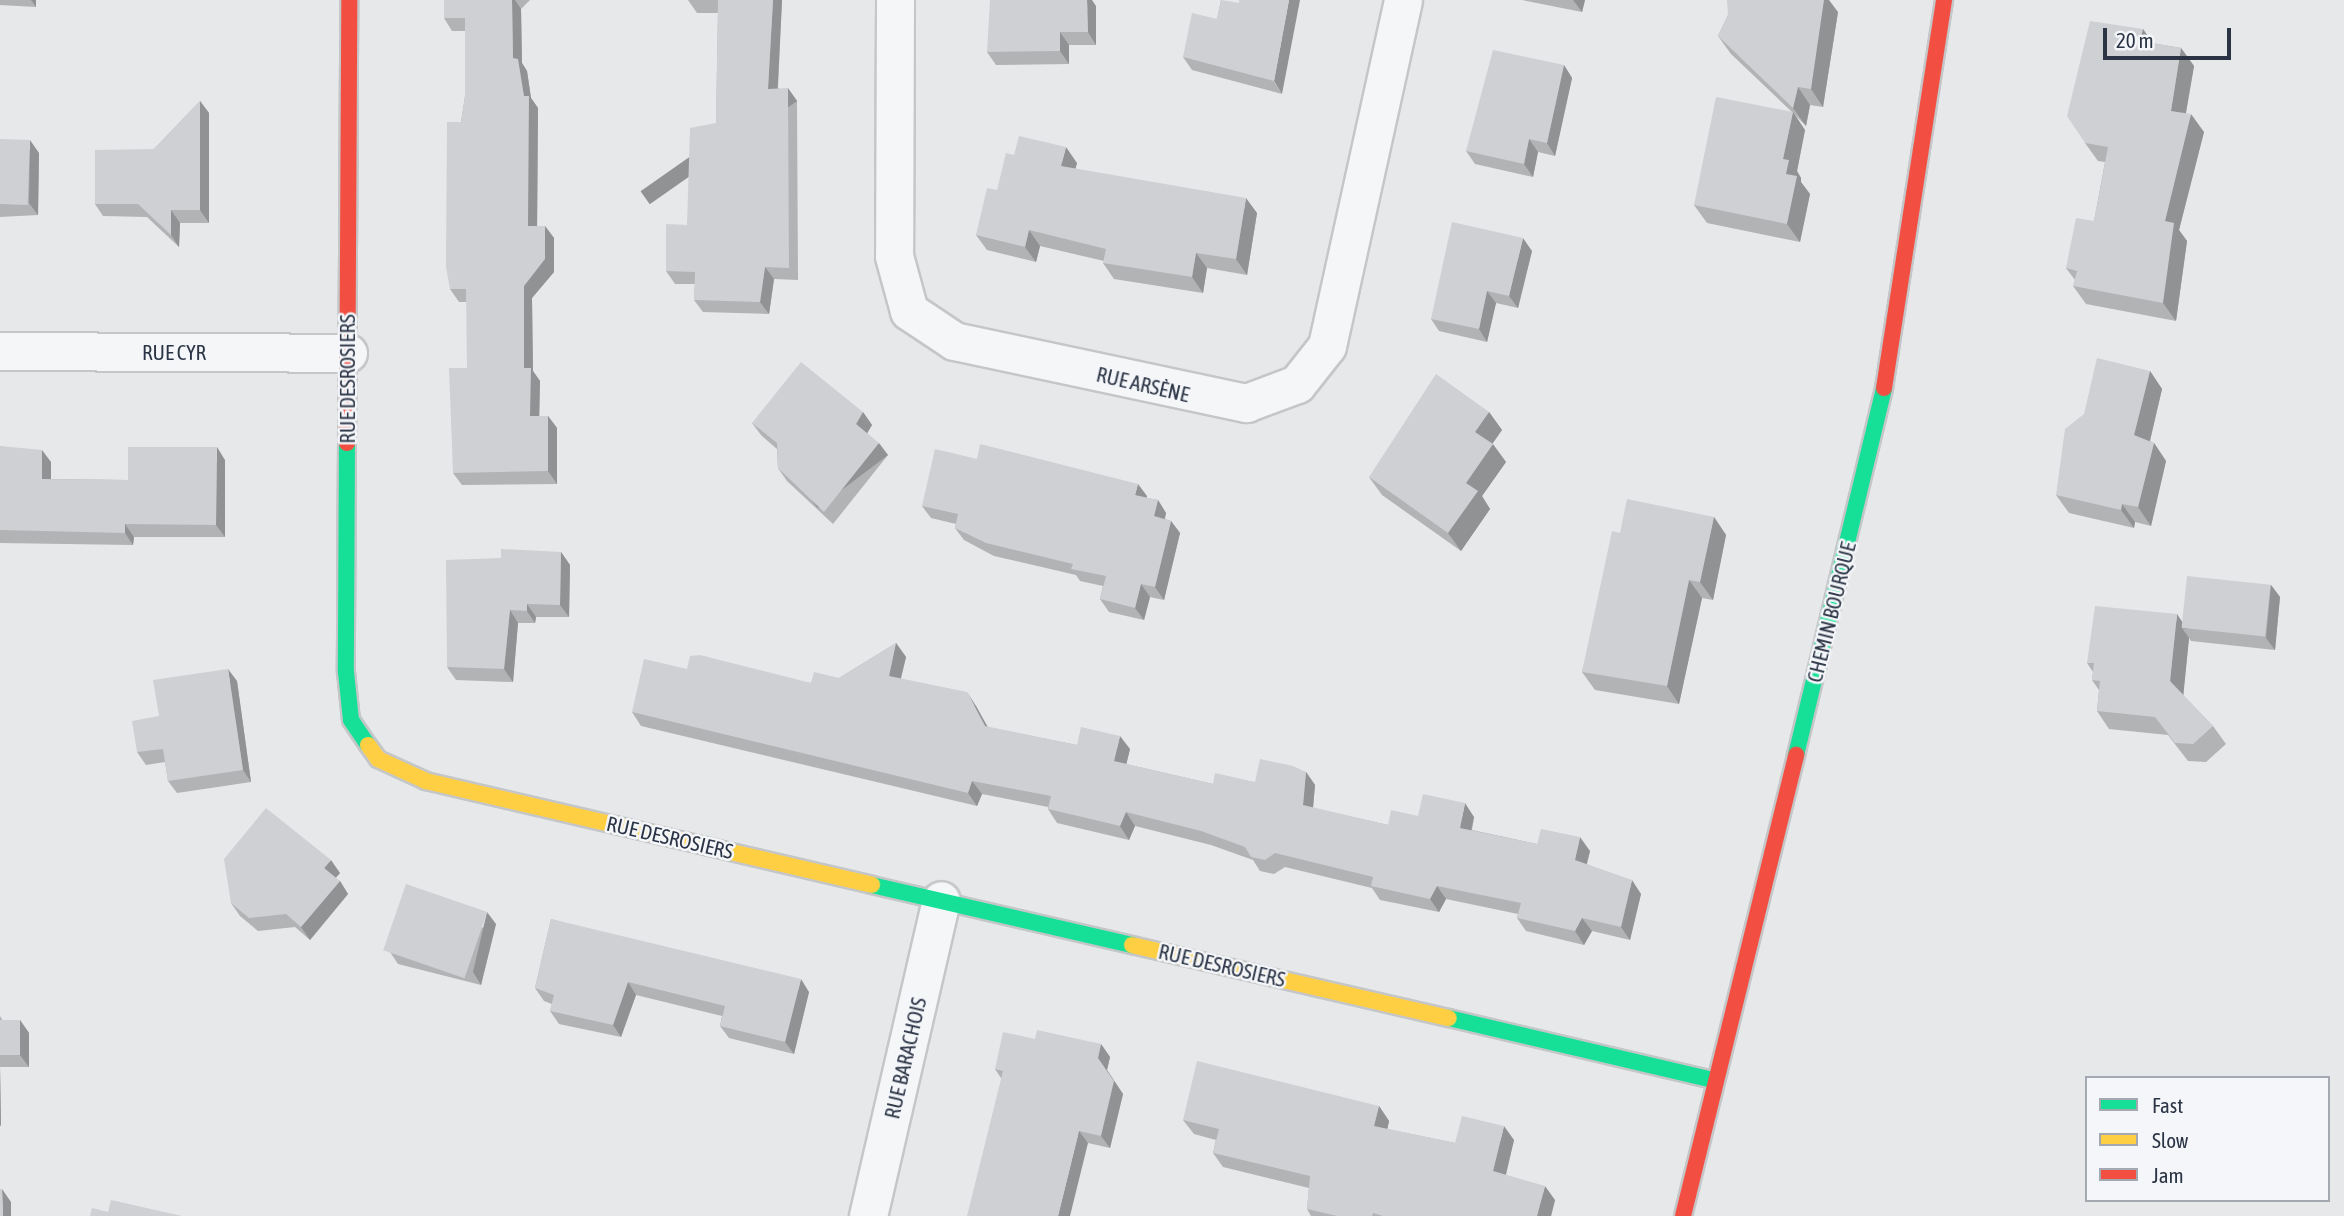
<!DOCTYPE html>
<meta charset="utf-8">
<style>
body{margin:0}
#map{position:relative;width:2344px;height:1216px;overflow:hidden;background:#e6e8ea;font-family:"Asap Condensed",sans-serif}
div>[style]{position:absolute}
.roads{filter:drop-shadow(2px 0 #c4c6c8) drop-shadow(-2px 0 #c4c6c8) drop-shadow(0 2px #c4c6c8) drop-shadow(0 -2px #c4c6c8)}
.street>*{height:37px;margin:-18.5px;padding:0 18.5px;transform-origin:18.5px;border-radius:18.5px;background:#f5f6f7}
.fast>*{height:16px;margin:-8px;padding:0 8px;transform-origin:8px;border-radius:8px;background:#16e098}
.slow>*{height:16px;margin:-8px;padding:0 8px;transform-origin:8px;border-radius:8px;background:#ffcf43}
.jam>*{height:16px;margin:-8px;padding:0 8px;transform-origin:8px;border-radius:8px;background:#f24e42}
.wall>*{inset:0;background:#b1b3b5}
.shaded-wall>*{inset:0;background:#909294;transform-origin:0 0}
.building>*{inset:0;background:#ced0d3;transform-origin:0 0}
span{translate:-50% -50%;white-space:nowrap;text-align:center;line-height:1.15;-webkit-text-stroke:5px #f4f6f9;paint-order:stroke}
.street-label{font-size:21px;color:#2b3445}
.legend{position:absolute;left:2085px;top:1076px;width:245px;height:126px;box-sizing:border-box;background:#f4f6f9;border:2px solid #a4a8b1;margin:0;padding:9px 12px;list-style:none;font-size:21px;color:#2b3445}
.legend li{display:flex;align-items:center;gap:14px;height:35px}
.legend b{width:35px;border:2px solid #a4a8b1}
.scale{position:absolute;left:2103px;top:28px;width:128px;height:32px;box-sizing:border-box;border:4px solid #2b3445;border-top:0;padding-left:9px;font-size:21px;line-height:24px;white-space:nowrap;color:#2b3445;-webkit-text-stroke:5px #f4f6f9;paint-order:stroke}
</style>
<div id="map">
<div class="roads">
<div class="street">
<i style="left:895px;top:0;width:256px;rotate:90.2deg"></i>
<i style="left:894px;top:256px;width:57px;rotate:74.7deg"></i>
<i style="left:909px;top:311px;width:54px;rotate:33.7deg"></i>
<i style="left:954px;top:341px;width:299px;rotate:12deg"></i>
<i style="left:1246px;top:403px;width:54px;rotate:-20.4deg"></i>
<i style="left:1297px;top:384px;width:48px;rotate:-51.7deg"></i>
<i style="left:1327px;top:346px;width:354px;rotate:-77.6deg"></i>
<i style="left:0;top:351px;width:348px;rotate:0.3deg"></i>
<i style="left:868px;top:1216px;width:324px;rotate:-77deg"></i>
</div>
<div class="fast">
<i style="left:347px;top:443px;width:229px;rotate:90.3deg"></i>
<i style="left:346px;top:672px;width:48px;rotate:84.1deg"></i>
<i style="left:351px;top:720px;width:30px;rotate:56deg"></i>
<i style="left:1796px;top:755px;width:377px;rotate:-76.5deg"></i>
<i style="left:872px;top:885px;width:267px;rotate:13deg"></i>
<i style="left:1449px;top:1018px;width:272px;rotate:13.2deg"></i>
</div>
<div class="slow">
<i style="left:368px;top:745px;width:17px;rotate:54deg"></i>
<i style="left:378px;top:759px;width:53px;rotate:24.6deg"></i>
<i style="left:426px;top:781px;width:458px;rotate:13.1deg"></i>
<i style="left:1132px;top:945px;width:325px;rotate:13deg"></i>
</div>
<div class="jam">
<i style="left:1884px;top:388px;width:393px;rotate:-81.2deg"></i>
<i style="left:347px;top:443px;width:443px;rotate:-89.7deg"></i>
<i style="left:1683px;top:1216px;width:475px;rotate:-76.2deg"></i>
</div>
</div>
<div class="wall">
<i style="clip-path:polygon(0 0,36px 0,36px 7px,0 5px)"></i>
<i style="clip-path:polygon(444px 0,530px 0,521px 9px,522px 63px,527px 71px,531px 98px,538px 108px,537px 226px,545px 226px,554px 238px,554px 272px,532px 298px,533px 371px,540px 381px,539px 416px,548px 416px,557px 428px,557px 484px,462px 485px,453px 473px,467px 368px,467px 302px,459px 302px,450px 289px,461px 122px,465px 96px,465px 31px,452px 31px,444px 18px)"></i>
<i style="clip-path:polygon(688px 0,782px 0,778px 88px,797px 101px,798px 280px,774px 279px,769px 314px,703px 312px,694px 300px,695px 284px,675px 284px,666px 271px,687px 225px,716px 123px,718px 13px,697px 13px)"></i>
<i style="clip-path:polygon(1221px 0,1282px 94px,1192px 70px,1183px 57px,1217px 19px)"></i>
<i style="clip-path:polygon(1522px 0,1585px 0,1582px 12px)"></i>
<i style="clip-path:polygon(1096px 6px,1096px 45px,1069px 45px,1069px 64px,996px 65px,987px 52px)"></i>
<i style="clip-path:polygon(1838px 12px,1823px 107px,1810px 105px,1806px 126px,1794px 114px,1805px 130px,1797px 171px,1801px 178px,1801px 182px,1810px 194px,1800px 242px,1707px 223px,1694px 205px,1792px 112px,1731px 54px,1718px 36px,1728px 15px)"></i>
<i style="clip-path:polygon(2143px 29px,2152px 43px,2181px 48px,2194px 66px,2186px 113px,2204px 132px,2179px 230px,2187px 241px,2176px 321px,2086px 304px,2073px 286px,2075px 280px,2066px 268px,2094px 221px,2105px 162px,2098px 161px,2085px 143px)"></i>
<i style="clip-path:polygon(1564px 65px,1572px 78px,1555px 156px,1538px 152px,1533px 177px,1475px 164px,1466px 151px)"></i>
<i style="clip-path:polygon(200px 101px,209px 113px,209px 223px,180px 223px,179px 247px,147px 217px,103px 216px,95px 204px,154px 149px)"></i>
<i style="clip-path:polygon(0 139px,39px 153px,38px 215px,0 217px)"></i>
<i style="clip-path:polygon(1014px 155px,1077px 163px,1075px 169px,1257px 213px,1247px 275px,1207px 268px,1203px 293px,1114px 279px,1103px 263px,1104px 261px,1040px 246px,1036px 262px,987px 250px,976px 235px)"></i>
<i style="clip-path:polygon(1532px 251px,1518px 308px,1496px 303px,1487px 342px,1439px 331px,1431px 319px)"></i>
<i style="clip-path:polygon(2150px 371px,2162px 389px,2150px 441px,2154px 443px,2166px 461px,2151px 526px,2135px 522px,2134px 528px,2069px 513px,2056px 495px)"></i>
<i style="clip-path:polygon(863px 412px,872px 425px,867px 433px,888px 455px,833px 524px,787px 481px,778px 468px,777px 449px,761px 435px,752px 423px)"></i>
<i style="clip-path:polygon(1489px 412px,1502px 430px,1492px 444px,1506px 462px,1482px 496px,1490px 509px,1461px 551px,1382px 495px,1369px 477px)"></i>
<i style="clip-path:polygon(0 446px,51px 462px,51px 479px,128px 480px,225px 460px,225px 537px,134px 537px,133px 545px,0 543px)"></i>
<i style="clip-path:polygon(1147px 496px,1147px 498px,1158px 500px,1166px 513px,1165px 519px,1171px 521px,1180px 533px,1164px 600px,1150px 597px,1144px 620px,1109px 612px,1100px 599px,1103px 586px,1080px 581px,1076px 575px,994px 556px,964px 540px,955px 528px,956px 524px,931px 518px,922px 506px)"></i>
<i style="clip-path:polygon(1714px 517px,1726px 535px,1713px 600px,1702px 598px,1679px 704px,1595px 690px,1582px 672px,1620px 533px)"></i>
<i style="clip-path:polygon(561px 552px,570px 565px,569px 617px,536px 617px,535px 623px,518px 623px,513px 682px,456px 680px,447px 667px,501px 558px)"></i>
<i style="clip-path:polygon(2271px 585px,2280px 597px,2275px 650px,2191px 641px,2189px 638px,2183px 695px,2213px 726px,2226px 744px,2206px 762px,2188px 761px,2168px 735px,2109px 729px,2097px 711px,2099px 690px,2092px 680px,2093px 672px,2087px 663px)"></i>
<i style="clip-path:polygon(896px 643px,906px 657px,901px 679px,976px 706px,987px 727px,1077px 745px,1130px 749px,1126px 764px,1213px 784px,1255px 782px,1306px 772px,1315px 785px,1313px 808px,1388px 825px,1418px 816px,1474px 817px,1472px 830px,1537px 844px,1590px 851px,1587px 864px,1641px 894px,1630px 940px,1592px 931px,1584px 945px,1526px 931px,1517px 918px,1518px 914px,1446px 899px,1439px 912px,1380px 900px,1372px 888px,1285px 867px,1274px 874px,1260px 871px,1253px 860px,1211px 845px,1135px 826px,1129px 840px,1057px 823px,1048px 809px,1048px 807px,982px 794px,977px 806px,641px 726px,632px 712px,687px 669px,811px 683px,839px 678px)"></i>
<i style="clip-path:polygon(237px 681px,251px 782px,177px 793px,168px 781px,165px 762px,146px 765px,137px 752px,159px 716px)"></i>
<i style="clip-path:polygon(340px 873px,335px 878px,340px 881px,348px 894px,310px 940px,295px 927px,258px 931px,240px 916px,231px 903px)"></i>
<i style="clip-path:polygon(551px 919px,809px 992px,794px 1054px,729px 1038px,720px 1026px,722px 1016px,636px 995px,621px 1037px,559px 1024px,550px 1011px,552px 1004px,544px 1001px,535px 988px)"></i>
<i style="clip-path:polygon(496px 924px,481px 985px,398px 964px,390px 952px)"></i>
<i style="clip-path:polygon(0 1016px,3px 1021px,20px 1020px,29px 1033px,29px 1067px,0 1067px,1px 1126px,0 1126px)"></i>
<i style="clip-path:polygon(1035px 1039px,1101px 1044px,1110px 1057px,1107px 1070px,1123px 1094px,1110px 1148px,1088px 1143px,1001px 1078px,995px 1069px)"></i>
<i style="clip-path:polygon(1379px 1106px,1389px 1121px,1387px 1129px,1455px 1143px,1514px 1140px,1506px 1175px,1555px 1200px,1551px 1216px,1311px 1216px,1307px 1209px,1309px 1188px,1223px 1167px,1213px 1153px,1216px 1140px,1194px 1134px,1183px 1120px)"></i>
</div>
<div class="shaded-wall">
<i style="clip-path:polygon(31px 0,36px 0,36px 7px)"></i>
<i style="clip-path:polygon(512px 0,515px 0,521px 9px,522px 63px,527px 71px,531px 98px,538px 108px,537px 239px,528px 226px,524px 96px,513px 58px)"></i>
<i style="clip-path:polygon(773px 0,782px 0,777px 101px,768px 89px)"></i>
<i style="clip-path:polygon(1087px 0,1092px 0,1096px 6px,1096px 45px,1088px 32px)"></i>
<i style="clip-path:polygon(1289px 0,1300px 0,1282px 94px,1274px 81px)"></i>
<i style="clip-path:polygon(1573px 0,1585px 0,1582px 12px)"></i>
<i style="clip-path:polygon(1819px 0,1829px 0,1838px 12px,1823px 107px,1811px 89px)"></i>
<i style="clip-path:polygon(2143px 29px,2155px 47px,2140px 41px)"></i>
<i style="clip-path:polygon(1060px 32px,1069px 45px,1069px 64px,1060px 51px)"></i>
<i style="clip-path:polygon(2181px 48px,2194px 66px,2183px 129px,2171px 111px)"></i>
<i style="clip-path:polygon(1564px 65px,1572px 78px,1555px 156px,1547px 143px)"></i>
<i style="clip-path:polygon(1798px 87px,1810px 105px,1806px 126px,1793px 108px)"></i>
<i style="left:788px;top:88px;width:16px;height:180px;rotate:55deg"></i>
<i style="clip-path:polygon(200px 101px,209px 113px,209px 223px,200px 210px)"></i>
<i style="clip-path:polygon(1793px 112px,1805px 130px,1797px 171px,1801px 178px,1801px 182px,1810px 194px,1800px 242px,1787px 224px,1783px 159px)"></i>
<i style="clip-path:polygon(2191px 114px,2204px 132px,2179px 230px,2187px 241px,2176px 321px,2163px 303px,2165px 221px)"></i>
<i style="clip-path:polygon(1529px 139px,1538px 152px,1533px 177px,1524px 164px)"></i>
<i style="clip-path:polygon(30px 140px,39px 153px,38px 215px,29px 203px)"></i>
<i style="clip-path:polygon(1066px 147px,1077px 163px,1072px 182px,1061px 166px)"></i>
<i style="clip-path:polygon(1246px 198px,1257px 213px,1247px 275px,1236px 259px)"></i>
<i style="clip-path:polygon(171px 210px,180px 223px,179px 247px,171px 235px)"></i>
<i style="clip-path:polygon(545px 226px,554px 238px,554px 272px,532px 298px,533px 371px,540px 381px,539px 428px,530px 416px,524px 368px,524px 286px)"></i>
<i style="clip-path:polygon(1029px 230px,1040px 246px,1036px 262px,1025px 247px)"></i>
<i style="clip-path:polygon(1523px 238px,1532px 251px,1518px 308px,1509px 296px)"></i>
<i style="clip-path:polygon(1196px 253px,1207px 268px,1203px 293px,1192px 277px)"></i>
<i style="clip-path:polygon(765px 267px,774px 279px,769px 314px,760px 302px)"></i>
<i style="clip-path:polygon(1487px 291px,1496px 303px,1487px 342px,1479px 329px)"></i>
<i style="clip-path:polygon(2150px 371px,2162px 389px,2147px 453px,2134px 435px)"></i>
<i style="clip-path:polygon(863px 412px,872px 425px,865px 437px,856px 424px)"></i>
<i style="clip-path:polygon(1489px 412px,1502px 430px,1488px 450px,1475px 432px)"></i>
<i style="clip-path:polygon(548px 416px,557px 428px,557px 484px,548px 471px)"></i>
<i style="left:879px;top:443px;width:15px;height:88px;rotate:53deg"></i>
<i style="clip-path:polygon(2154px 443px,2166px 461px,2151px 526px,2138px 507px)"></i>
<i style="clip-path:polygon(1493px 444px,1506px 462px,1482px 496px,1490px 509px,1461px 551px,1448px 533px,1466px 483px)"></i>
<i style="clip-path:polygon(217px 447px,225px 460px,225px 537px,216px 525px)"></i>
<i style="clip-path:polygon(42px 450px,51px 462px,51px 491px,42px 479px)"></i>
<i style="clip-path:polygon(1138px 484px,1147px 496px,1144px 507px,1135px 495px)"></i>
<i style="clip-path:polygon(1158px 500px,1166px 513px,1162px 529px,1154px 516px)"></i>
<i style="clip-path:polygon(2122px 504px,2135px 522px,2134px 528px,2121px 510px)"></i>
<i style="clip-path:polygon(1714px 517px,1726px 535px,1713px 600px,1700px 582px)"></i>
<i style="clip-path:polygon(1171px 521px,1180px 533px,1164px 600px,1155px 587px)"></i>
<i style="clip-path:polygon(125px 524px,134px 537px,133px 545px,125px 533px)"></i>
<i style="clip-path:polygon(561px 552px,570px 565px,569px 617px,560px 605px)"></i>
<i style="clip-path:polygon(1689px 580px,1702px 598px,1679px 704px,1667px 686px)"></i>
<i style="clip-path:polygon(1141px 584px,1150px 597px,1144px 620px,1135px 608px)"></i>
<i style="clip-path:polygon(2271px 585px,2280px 597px,2275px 650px,2266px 638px)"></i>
<i style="clip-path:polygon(527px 604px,536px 617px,535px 623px,527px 611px)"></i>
<i style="clip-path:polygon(510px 610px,518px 623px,513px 682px,504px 669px)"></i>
<i style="clip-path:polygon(2177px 614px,2187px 629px,2182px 628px,2189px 638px,2183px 699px,2170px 681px)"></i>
<i style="clip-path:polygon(896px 643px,906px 657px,898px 689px,889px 676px)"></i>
<i style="clip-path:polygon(228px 669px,237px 681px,251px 782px,243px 770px)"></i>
<i style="clip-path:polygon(967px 692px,976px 706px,995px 740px,985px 726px)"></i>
<i style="clip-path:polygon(1120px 736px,1130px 749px,1124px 774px,1114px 761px)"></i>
<i style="clip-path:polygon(1306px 772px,1315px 785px,1312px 819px,1303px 805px)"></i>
<i style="clip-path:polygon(972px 781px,982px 794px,977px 806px,968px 793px)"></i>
<i style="clip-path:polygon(1465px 803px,1474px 817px,1469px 841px,1460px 828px)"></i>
<i style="clip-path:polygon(1126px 812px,1135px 826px,1129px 840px,1120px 826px)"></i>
<i style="clip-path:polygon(1580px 837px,1590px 851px,1584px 874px,1575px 860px)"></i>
<i style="clip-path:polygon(331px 860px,340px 873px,333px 881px,324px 868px)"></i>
<i style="clip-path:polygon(1632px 880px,1641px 894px,1630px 940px,1621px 927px)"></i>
<i style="clip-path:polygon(340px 881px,348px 894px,310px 940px,301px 927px)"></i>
<i style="clip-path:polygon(1437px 886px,1446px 899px,1439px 912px,1430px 899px)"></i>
<i style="clip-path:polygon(487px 912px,496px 924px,481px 985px,473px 972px)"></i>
<i style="clip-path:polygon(1582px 918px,1592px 931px,1584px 945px,1575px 931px)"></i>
<i style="clip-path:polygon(801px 979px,809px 992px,794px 1054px,785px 1042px)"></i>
<i style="clip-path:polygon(628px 982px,636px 995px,621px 1037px,613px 1025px)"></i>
<i style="clip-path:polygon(20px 1020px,29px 1033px,29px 1067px,20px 1055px)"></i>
<i style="clip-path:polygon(1101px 1044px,1110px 1057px,1107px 1070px,1123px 1094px,1110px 1148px,1101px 1136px,1098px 1058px)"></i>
<i style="clip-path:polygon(0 1067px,1px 1126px,0 1124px)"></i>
<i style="clip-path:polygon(1379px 1106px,1389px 1121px,1385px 1141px,1374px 1126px)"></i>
<i style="clip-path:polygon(1504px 1126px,1514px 1140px,1503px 1186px,1493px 1171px)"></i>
<i style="clip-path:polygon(1079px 1131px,1088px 1143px,1070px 1216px,1058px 1216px)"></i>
<i style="clip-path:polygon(1545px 1186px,1555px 1200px,1551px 1216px,1537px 1216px)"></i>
<i style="clip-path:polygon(2px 1189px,11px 1202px,11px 1216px,3px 1216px)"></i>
</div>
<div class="building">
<i style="clip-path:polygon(444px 0,512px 0,513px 58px,518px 59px,524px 96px,529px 96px,528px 226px,545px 226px,545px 259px,524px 286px,524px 368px,531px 368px,530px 416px,548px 416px,548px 471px,453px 473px,449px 368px,467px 368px,466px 289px,450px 289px,446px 267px,447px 122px,461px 122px,465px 96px,465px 18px,444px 18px)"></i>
<i style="clip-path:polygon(688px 0,773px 0,768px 89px,788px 88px,789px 268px,765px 267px,760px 302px,694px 300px,695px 272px,666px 271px,666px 224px,687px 225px,690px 128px,716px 123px,718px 0)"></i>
<i style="clip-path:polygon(990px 0,1087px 0,1088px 32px,1060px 32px,1060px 51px,987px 52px)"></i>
<i style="clip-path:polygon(1221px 0,1239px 3px,1239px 0,1289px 0,1274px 81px,1183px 57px,1192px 13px,1217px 19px)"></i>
<i style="clip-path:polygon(1727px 0,1824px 0,1811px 89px,1798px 87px,1793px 108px,1718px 36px,1728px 15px)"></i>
<i style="clip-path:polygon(2090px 21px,2143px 29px,2140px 41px,2181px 48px,2171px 111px,2191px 114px,2165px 221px,2174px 223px,2163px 303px,2073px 286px,2077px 271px,2066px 268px,2076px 218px,2094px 221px,2108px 147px,2085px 143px,2067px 116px)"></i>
<i style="clip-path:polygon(1493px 50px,1564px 65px,1547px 143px,1529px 139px,1524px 164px,1466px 151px)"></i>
<i style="clip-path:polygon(1716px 97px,1793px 112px,1783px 159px,1789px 160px,1786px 174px,1797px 176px,1787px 224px,1694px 205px)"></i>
<i style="clip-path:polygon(200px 101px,200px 210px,171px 210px,171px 235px,138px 204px,95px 204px,95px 150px,154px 149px)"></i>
<i style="clip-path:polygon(1019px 136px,1066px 147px,1061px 166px,1246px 198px,1236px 259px,1196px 253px,1192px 277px,1103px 263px,1106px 249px,1029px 230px,1025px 247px,976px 235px,987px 188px,997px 190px,1006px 153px,1014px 155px)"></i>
<i style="left:0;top:139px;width:30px;height:65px;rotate:2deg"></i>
<i style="clip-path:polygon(1452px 222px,1523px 238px,1509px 296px,1487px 291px,1479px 329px,1431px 319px)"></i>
<i style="clip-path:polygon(2097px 358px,2150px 371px,2134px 435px,2154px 443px,2138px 507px,2122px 504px,2121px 510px,2056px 495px,2065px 429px,2084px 414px)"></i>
<i style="clip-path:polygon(801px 362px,863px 412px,856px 424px,879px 443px,824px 512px,778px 468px,777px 443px,752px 423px)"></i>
<i style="clip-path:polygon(1436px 374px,1489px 412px,1475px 432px,1493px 444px,1466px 483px,1478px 491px,1448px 533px,1369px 477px)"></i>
<i style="clip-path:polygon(980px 444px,1138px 484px,1135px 495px,1158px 500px,1154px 516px,1171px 521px,1155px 587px,1141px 584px,1135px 608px,1100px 599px,1106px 576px,1071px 569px,1073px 564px,986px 543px,955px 528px,958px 514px,922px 506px,935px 449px,977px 459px)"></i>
<i style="clip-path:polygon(0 446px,42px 450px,42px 479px,128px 480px,128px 447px,217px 447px,216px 525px,125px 524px,125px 533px,0 530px)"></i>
<i style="clip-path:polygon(1627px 499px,1714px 517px,1700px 582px,1689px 580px,1667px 686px,1582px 672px,1612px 531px,1620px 533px)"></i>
<i style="clip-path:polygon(501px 549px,561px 552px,560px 605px,527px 604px,527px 611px,510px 610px,504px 669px,447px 667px,446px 560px,501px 558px)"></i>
<i style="left:2187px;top:576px;width:84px;height:52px;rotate:6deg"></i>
<i style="clip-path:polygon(2095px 606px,2177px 614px,2170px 681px,2213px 726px,2193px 744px,2175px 743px,2155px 717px,2097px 711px,2100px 681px,2092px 680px,2094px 663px,2087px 663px)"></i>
<i style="clip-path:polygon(896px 643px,889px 676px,967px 692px,985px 726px,1077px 745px,1081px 727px,1120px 736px,1114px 761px,1213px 784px,1215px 773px,1255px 782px,1260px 759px,1293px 766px,1306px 772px,1303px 805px,1388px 825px,1391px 810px,1418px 816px,1423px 794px,1465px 803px,1460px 828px,1537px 844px,1541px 829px,1580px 837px,1575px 860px,1632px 880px,1621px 927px,1582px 918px,1575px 931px,1517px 918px,1521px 903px,1437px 886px,1430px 899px,1371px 886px,1373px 877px,1275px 853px,1265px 860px,1251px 857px,1245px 847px,1201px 831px,1126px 812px,1120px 826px,1048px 809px,1051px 796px,972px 781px,968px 793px,632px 712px,644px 659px,687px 669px,690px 656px,700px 655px,811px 683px,814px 672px,839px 678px)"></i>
<i style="clip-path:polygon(228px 669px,243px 770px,168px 781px,163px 749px,137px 752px,132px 721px,159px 716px,153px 680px)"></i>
<i style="clip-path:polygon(266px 808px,331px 860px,324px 868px,340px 881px,301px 927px,286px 914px,249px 918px,231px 903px,224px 859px)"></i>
<i style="left:406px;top:884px;width:86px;height:70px;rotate:19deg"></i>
<i style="clip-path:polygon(551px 919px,801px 979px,785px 1042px,720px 1026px,725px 1006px,628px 982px,613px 1025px,550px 1011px,554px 995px,535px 988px)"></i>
<i style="left:20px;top:1020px;width:35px;height:20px;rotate:90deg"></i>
<i style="clip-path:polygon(1037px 1030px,1101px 1044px,1098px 1058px,1114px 1081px,1101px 1136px,1079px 1131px,1058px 1216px,967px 1216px,1003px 1071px,995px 1069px,1003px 1032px,1035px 1039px)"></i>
<i style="clip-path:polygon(1197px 1061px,1379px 1106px,1374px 1126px,1455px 1143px,1462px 1116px,1504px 1126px,1493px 1171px,1545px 1186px,1537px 1216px,1383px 1216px,1373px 1213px,1372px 1216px,1337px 1216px,1307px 1209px,1310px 1176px,1213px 1153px,1219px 1129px,1183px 1120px)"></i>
<i style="clip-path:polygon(0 1189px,2px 1189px,3px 1216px,0 1216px)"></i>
<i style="clip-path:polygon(111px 1200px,182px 1216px,90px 1216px,92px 1208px,108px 1212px)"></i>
</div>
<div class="street-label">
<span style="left:174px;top:352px">RUE CYR</span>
<span style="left:347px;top:379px;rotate:-90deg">RUE DESROSIERS</span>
<span style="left:1143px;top:384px;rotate:13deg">RUE ARSÈNE</span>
<span style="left:1831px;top:612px;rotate:-76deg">CHEMIN BOURQUE</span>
<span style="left:670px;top:837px;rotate:13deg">RUE DESROSIERS</span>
<span style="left:1222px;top:965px;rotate:13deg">RUE DESROSIERS</span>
<span style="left:905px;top:1058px;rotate:-77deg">RUE BARACHOIS</span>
</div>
<ul class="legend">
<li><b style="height:9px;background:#16e098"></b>Fast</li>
<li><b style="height:9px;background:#ffcf43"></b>Slow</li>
<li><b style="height:9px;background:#f24e42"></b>Jam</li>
</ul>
<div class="scale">20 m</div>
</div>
